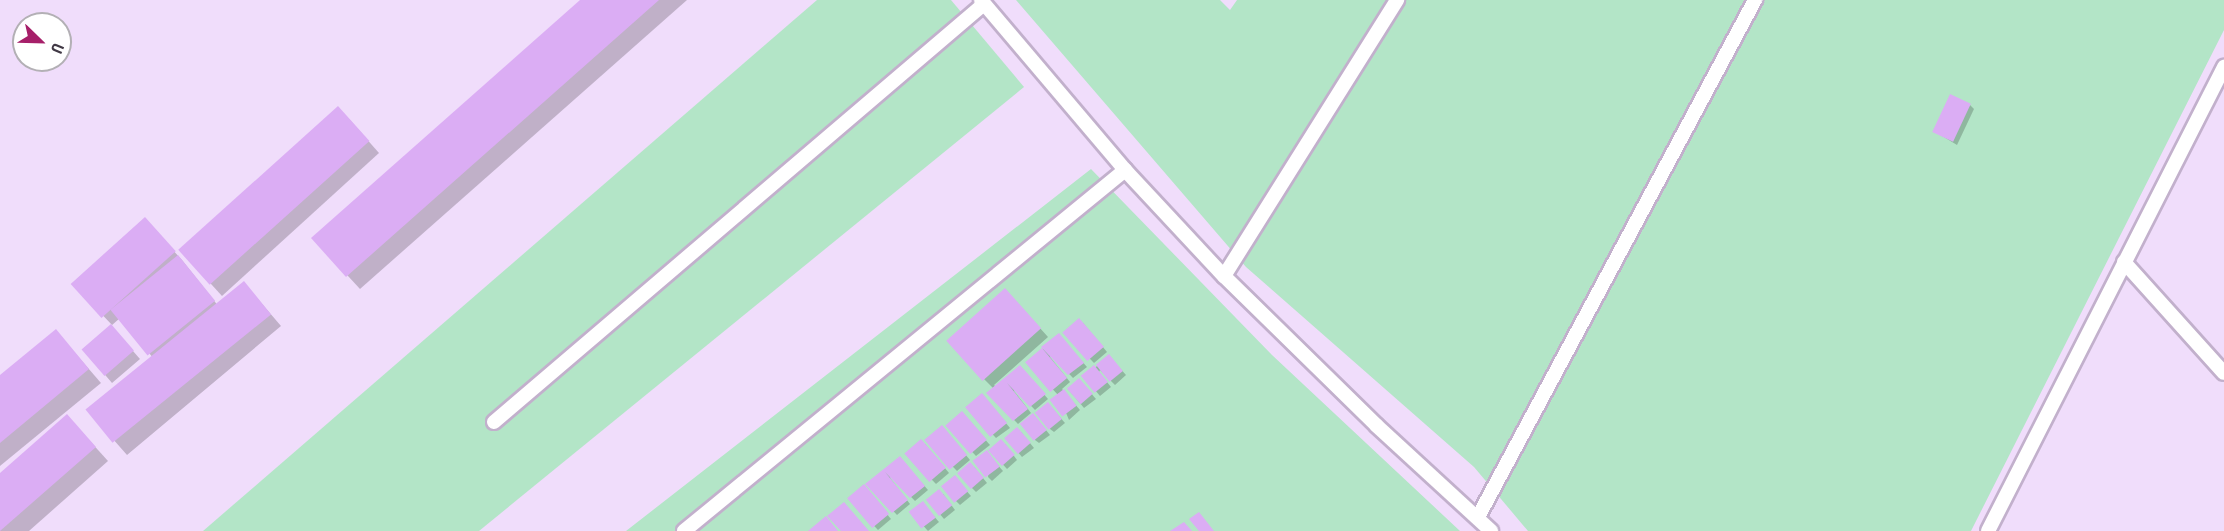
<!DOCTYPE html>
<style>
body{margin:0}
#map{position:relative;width:2224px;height:531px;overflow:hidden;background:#f0ddfb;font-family:"Roboto Condensed",sans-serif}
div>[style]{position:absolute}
.green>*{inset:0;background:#b3e5c7}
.shadow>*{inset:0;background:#0003}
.building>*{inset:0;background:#dbadf4;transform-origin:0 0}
.roads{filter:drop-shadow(2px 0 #c2b0cc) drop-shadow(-2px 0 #c2b0cc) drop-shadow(0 2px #c2b0cc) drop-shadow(0 -2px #c2b0cc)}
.lane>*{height:14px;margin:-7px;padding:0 7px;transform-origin:7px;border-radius:7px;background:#fff}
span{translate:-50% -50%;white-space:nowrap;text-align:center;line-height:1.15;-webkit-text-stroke:4.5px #fff;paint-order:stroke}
.north{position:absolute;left:12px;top:12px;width:60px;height:60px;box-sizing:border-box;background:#fff;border:2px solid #b3b0b5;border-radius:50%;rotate:113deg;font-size:16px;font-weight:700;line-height:24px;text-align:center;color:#413945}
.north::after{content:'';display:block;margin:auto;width:21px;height:27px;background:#a61f69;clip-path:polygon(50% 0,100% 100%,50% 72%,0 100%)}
</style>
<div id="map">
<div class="green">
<i style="clip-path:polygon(817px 0,951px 0,1024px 87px,479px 531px,203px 531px)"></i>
<i style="clip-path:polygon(1016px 0,1220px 0,1230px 10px,1237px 0,2224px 0,2224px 30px,1971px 531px,1528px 531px,1474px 467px,1246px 267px)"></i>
<i style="clip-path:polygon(1091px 169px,1272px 355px,1460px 531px,626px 531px)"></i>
</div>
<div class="shadow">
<i style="clip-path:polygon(582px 0,687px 0,360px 289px,313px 238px)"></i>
<i style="clip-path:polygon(1970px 105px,1974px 109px,1957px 145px,1934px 131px)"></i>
<i style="clip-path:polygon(349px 119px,379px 153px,222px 296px,180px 250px)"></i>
<i style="clip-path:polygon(145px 220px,182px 260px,219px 307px,220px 304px,244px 283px,281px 326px,127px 455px,90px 413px,154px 359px,120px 318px,111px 326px,140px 359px,112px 383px,83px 349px,112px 325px,74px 285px)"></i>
<i style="clip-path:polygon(1013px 298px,1048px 337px,994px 385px,996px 387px,1024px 371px,1048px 399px,1035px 410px,1015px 389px,1014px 391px,1031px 413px,1018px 424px,988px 393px,994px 389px,984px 379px)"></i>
<i style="clip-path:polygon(1083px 323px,1107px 352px,1094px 363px,1064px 332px)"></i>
<i style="clip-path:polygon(56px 331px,101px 383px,0 466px,0 377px)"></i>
<i style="clip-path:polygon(1059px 335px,1087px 367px,1073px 378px,1051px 355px,1050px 357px,1070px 382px,1062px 389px,1080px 410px,1069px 420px,1059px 396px,1027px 362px)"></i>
<i style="clip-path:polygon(1109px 356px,1126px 375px,1115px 385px,1100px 370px,1099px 372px,1111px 387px,1100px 396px,1084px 377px)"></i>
<i style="clip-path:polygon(1083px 384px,1096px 399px,1084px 408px,1068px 389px)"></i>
<i style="clip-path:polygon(986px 399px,1010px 428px,996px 438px,967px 407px)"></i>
<i style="clip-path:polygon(1052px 408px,1065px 423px,1054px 432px,1050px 429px)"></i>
<i style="clip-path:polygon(965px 417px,990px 445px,976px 456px,947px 425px)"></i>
<i style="clip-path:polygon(1037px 419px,1050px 435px,1039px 443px,1035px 440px)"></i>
<i style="clip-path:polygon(79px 429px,108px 461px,29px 531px,0 531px,0 475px)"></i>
<i style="clip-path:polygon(946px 431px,970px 460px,957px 471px,927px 440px)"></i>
<i style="clip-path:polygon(1021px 432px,1034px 448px,1022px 457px,1006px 438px)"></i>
<i style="clip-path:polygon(925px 444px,949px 473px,936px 484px,906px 453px)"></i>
<i style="clip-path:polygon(1005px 444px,1017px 460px,1007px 469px,990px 450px)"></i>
<i style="clip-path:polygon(990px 456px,1003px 471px,992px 481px,988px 477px)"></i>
<i style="clip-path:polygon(900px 458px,928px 490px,915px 501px,891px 476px,890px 478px,910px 504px,897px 515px,868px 484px)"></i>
<i style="clip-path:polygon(974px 467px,987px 483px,976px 492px,972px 488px)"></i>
<i style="clip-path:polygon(958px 481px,971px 496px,960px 505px,956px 501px)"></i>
<i style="clip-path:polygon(867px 490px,891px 519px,878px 530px,849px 499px)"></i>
<i style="clip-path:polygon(943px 494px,955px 510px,944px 519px,928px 500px)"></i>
<i style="clip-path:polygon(926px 507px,939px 522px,928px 531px,911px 512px)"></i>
</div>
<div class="building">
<i style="clip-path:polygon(580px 0,659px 0,346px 277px,311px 238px)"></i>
<i style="left:1950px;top:94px;width:23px;height:42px;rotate:25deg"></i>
<i style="left:338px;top:106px;width:47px;height:215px;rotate:48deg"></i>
<i style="left:145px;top:217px;width:46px;height:100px;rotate:48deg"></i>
<i style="left:178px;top:255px;width:59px;height:87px;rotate:51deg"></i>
<i style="left:244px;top:281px;width:43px;height:204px;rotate:51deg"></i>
<i style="left:1005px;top:288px;width:54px;height:79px;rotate:48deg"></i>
<i style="left:1079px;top:318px;width:38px;height:22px;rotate:49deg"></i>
<i style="left:111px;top:324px;width:35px;height:39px;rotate:49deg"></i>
<i style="clip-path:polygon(56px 329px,89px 369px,0 443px,0 375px)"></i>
<i style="clip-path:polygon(1059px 333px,1084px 363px,1068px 375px,1041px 347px)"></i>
<i style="left:1042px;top:348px;width:39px;height:22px;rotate:50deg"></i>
<i style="left:1109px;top:354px;width:22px;height:17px;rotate:51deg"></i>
<i style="clip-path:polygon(1020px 365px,1046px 394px,1030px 407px,1007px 383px,1028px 409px,1013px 421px,986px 393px)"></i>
<i style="left:1094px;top:365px;width:22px;height:17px;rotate:51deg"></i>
<i style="left:1079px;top:378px;width:21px;height:16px;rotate:49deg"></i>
<i style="left:1064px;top:389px;width:21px;height:18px;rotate:53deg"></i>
<i style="left:982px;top:393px;width:39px;height:22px;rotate:50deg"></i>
<i style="left:1048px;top:402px;width:22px;height:17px;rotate:51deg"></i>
<i style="left:962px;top:411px;width:38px;height:22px;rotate:49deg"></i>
<i style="left:1033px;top:413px;width:22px;height:17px;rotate:51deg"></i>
<i style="clip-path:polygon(67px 414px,96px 447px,0 531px,0 473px)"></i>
<i style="left:942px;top:425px;width:39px;height:23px;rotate:50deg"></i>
<i style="left:1017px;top:427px;width:21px;height:17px;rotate:49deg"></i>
<i style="left:921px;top:439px;width:38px;height:22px;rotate:49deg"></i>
<i style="left:1001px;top:439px;width:21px;height:17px;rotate:49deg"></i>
<i style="left:987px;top:450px;width:21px;height:18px;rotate:53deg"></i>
<i style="clip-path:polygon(900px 456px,925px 486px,910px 498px,885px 472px,908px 500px,892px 513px,865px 484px)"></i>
<i style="left:970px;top:462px;width:21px;height:17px;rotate:49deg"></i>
<i style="left:955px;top:475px;width:21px;height:18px;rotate:51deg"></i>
<i style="left:864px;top:484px;width:39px;height:22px;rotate:50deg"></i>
<i style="left:939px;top:489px;width:21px;height:17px;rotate:51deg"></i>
<i style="left:923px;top:501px;width:21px;height:18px;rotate:53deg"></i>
<i style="clip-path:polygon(844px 502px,869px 531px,841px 531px,827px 516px)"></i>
<i style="clip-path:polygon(1199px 512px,1214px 531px,1199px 531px,1189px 519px)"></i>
<i style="clip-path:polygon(826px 516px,838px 531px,808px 531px)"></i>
<i style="clip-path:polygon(1184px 522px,1192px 531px,1170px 531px)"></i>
</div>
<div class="roads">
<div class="lane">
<i style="left:981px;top:0;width:223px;rotate:49.7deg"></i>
<i style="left:1125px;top:170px;width:145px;rotate:47deg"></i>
<i style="left:1224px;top:276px;width:214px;rotate:44.4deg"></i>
<i style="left:1377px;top:426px;width:155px;rotate:42.6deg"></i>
<i style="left:2124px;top:262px;width:149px;rotate:48deg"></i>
<i style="left:1224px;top:276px;width:326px;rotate:-57.9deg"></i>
<i style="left:494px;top:422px;width:644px;rotate:-40.47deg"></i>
<i style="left:1478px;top:517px;width:587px;rotate:-61.82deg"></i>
<i style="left:684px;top:531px;width:570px;rotate:-39.3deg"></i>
<i style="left:1988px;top:531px;width:521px;rotate:-63.04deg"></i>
</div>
</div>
<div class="north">U</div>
</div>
